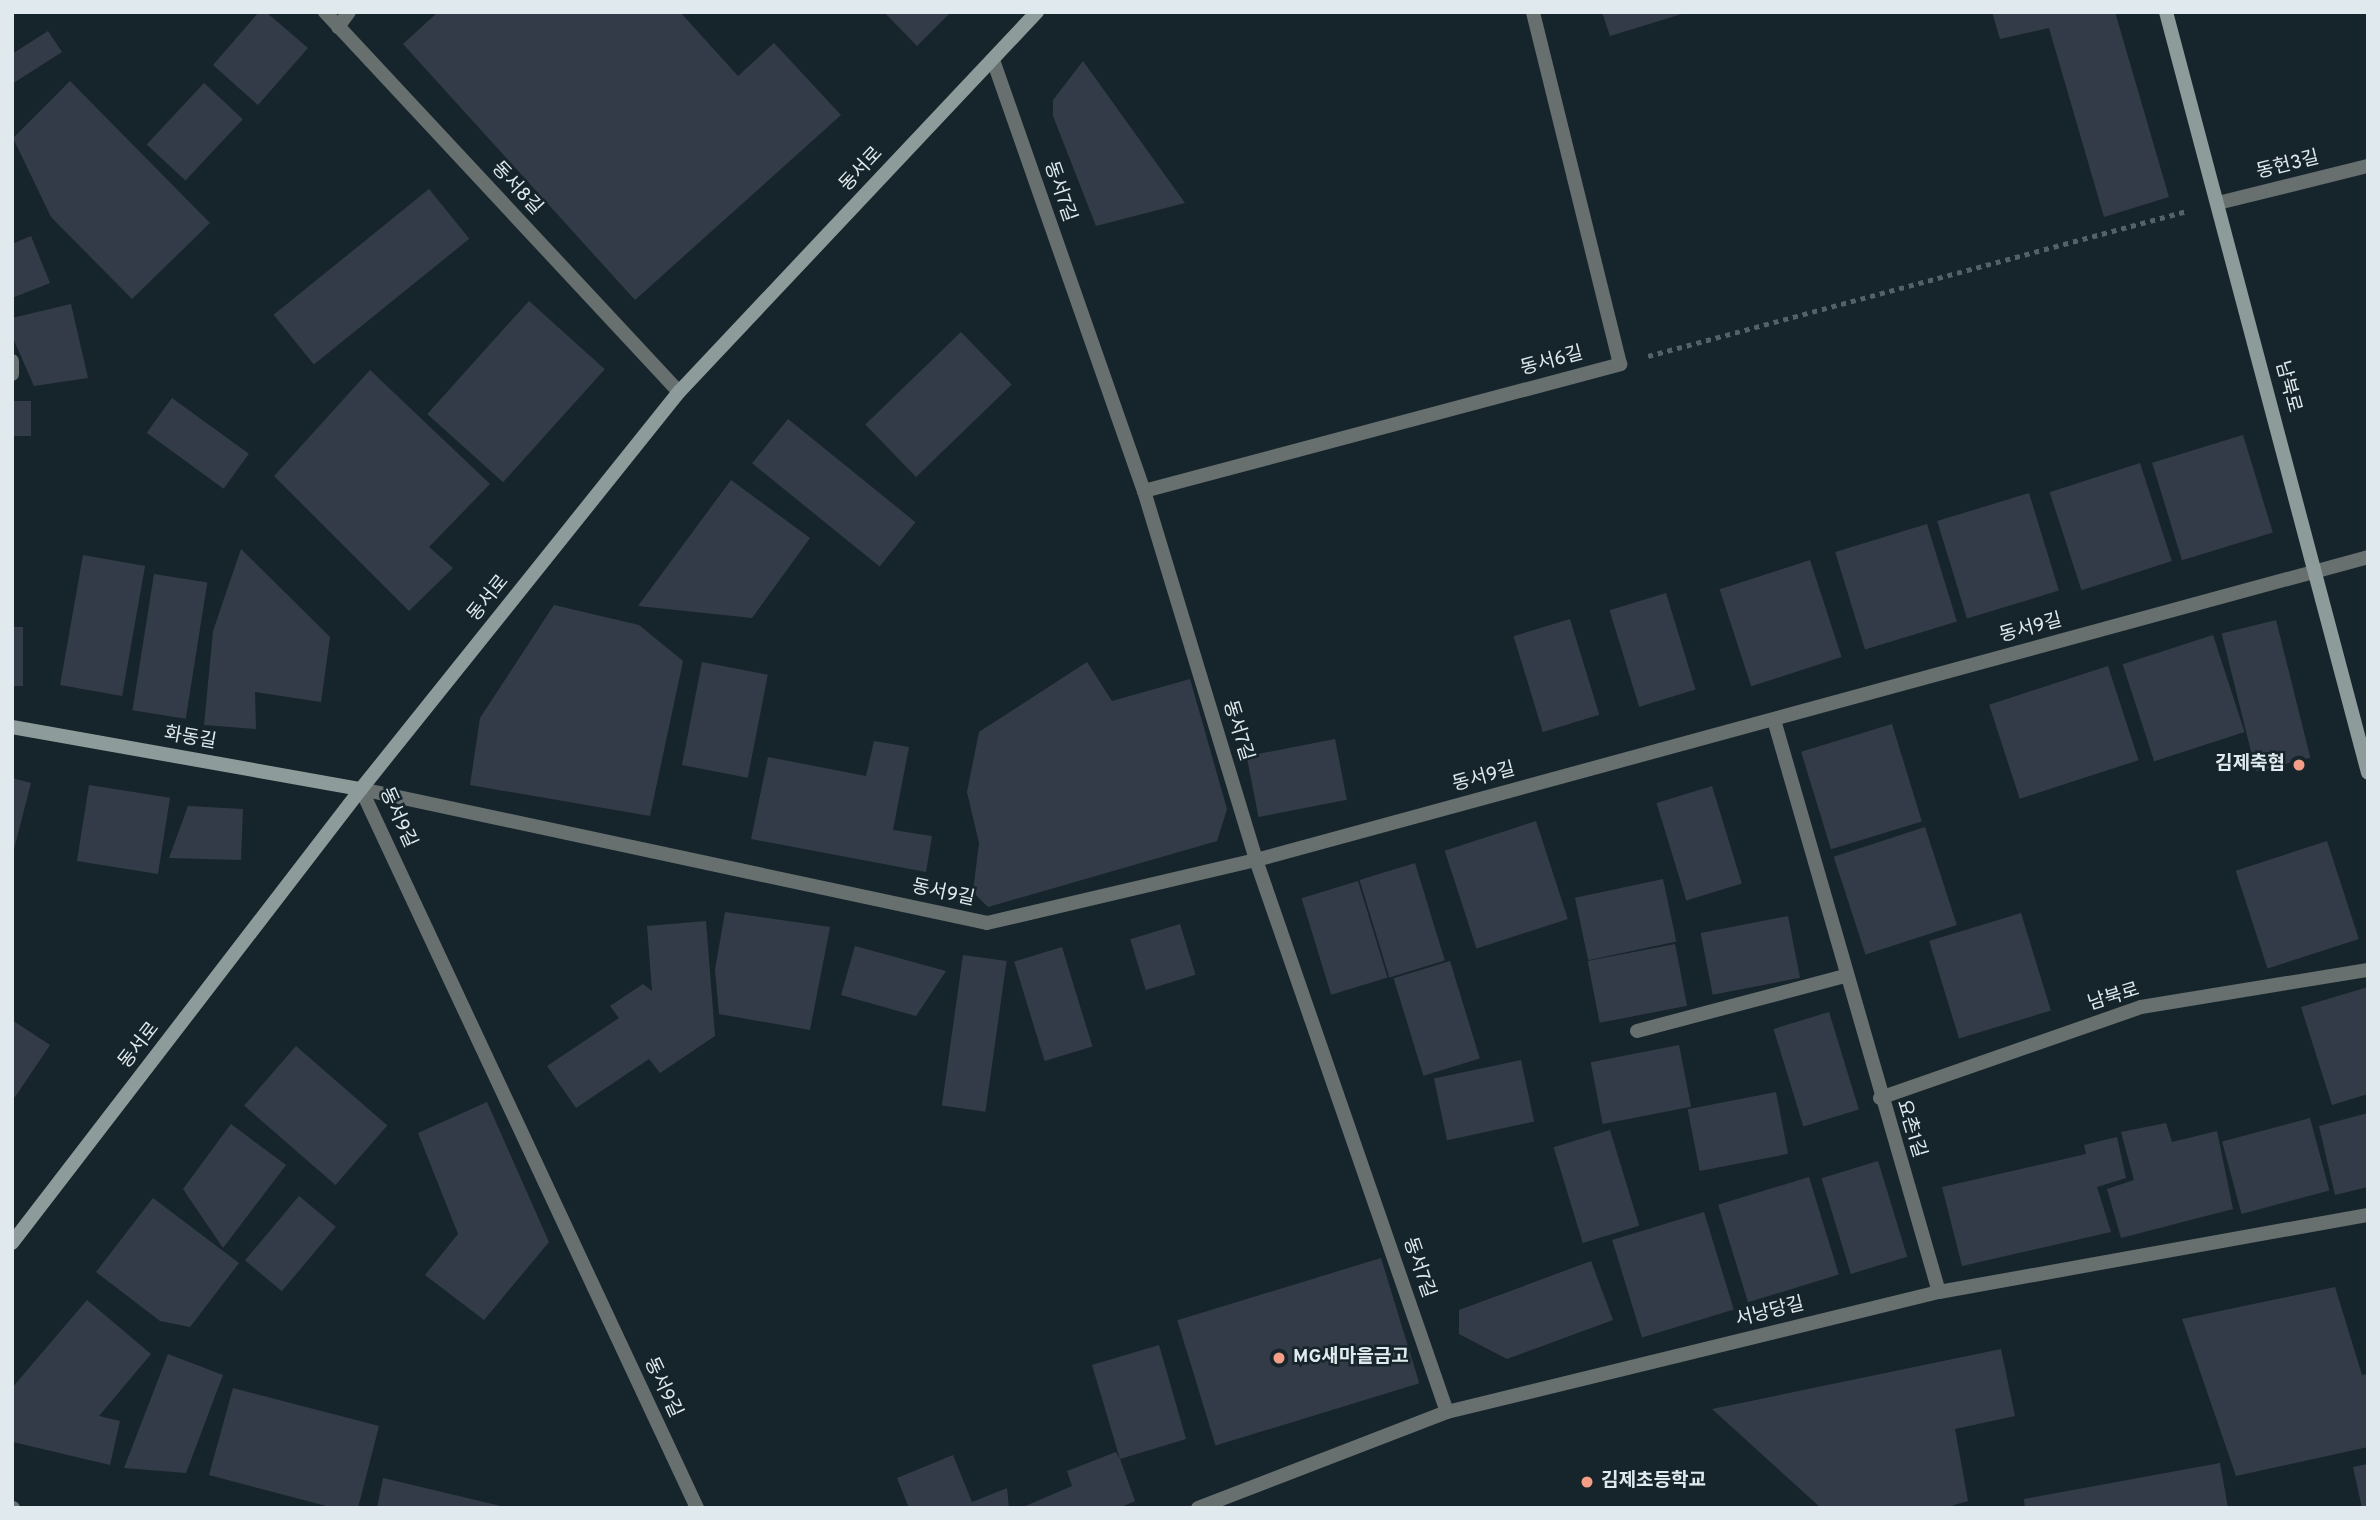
<!DOCTYPE html>
<meta charset="utf-8">
<style>
body{margin:0}
#map{position:relative;width:2380px;height:1520px;overflow:hidden;background:#16252b;font-family:Overpass,"Noto Sans KR",sans-serif}
div>[style]{position:absolute}
.building>*{inset:0;background:#343b48;transform-origin:0 0}
.path>*{height:4.5px;margin-top:-2.25px;transform-origin:0;background:repeating-linear-gradient(90deg,#546267 0 5px,transparent 0 10px)}
.street>*{height:14px;margin:-7px;padding:0 7px;transform-origin:7px;border-radius:7px;background:#676f6f}
.secondary>*{height:14px;margin:-7px;padding:0 7px;transform-origin:7px;border-radius:7px;background:#8d9b9a}
.dots>*{width:19px;height:19px;translate:-50% -50%;box-sizing:border-box;border:4px solid #16252b;border-radius:50%}
span{translate:-50% -50%;white-space:nowrap;text-align:center;line-height:1.15;-webkit-text-stroke:5px #16252b;paint-order:stroke}
.street-label{font-size:19px;color:#e0eaee}
.poi-label{font-size:19px;color:#e0eaee;font-weight:700}
.right{translate:-100% -50%;text-align:right}
.left{translate:0 -50%;text-align:left}
.frame{position:absolute;inset:0;border:14px solid #e0eaee;pointer-events:none}
</style>
<div id="map">
<div class="building">
<i style="clip-path:polygon(259px 12px,266px 12px,308px 48px,258px 105px,213px 65px)"></i>
<i style="clip-path:polygon(438px 12px,680px 12px,738px 76px,774px 43px,841px 115px,635px 300px,403px 44px)"></i>
<i style="clip-path:polygon(884px 12px,951px 12px,917px 46px)"></i>
<i style="clip-path:polygon(1602px 12px,1685px 12px,1685px 13px,1610px 36px)"></i>
<i style="clip-path:polygon(1992px 12px,2115px 12px,2169px 197px,2104px 217px,2049px 28px,2000px 39px)"></i>
<i style="clip-path:polygon(48px 31px,62px 52px,12px 84px,12px 54px)"></i>
<i style="clip-path:polygon(1083px 61px,1185px 203px,1096px 226px,1053px 116px,1053px 100px)"></i>
<i style="clip-path:polygon(70px 81px,210px 223px,132px 299px,51px 217px,13px 138px)"></i>
<i style="left:204px;top:83px;width:53px;height:84px;rotate:43deg"></i>
<i style="left:429px;top:189px;width:64px;height:200px;rotate:51deg"></i>
<i style="clip-path:polygon(31px 236px,50px 283px,12px 298px,12px 244px)"></i>
<i style="left:529px;top:301px;width:102px;height:152px;rotate:42deg"></i>
<i style="clip-path:polygon(71px 304px,88px 378px,34px 386px,12px 336px,12px 318px)"></i>
<i style="left:961px;top:332px;width:73px;height:133px;rotate:46deg"></i>
<i style="clip-path:polygon(370px 370px,490px 484px,429px 547px,453px 568px,409px 611px,274px 476px)"></i>
<i style="left:172px;top:398px;width:95px;height:43px;rotate:36deg"></i>
<i style="left:31px;top:401px;width:35px;height:19px;rotate:90deg"></i>
<i style="left:788px;top:419px;width:164px;height:57px;rotate:39deg"></i>
<i style="left:2243px;top:435px;width:102px;height:95px;rotate:73deg"></i>
<i style="left:2140px;top:463px;width:103px;height:95px;rotate:72deg"></i>
<i style="clip-path:polygon(731px 480px,810px 538px,752px 618px,638px 606px)"></i>
<i style="left:2029px;top:493px;width:102px;height:96px;rotate:73deg"></i>
<i style="left:1927px;top:524px;width:102px;height:96px;rotate:73deg"></i>
<i style="clip-path:polygon(241px 549px,330px 637px,321px 702px,255px 692px,256px 729px,204px 725px,213px 631px)"></i>
<i style="left:83px;top:555px;width:63px;height:132px;rotate:10deg"></i>
<i style="left:1810px;top:560px;width:102px;height:95px;rotate:72deg"></i>
<i style="left:154px;top:574px;width:54px;height:138px;rotate:9deg"></i>
<i style="left:1666px;top:593px;width:101px;height:59px;rotate:73deg"></i>
<i style="clip-path:polygon(554px 605px,639px 625px,683px 661px,650px 816px,470px 785px,480px 718px)"></i>
<i style="left:1570px;top:619px;width:100px;height:59px;rotate:73deg"></i>
<i style="left:2276px;top:620px;width:142px;height:56px;rotate:76deg"></i>
<i style="left:12px;top:627px;width:11px;height:59px"></i>
<i style="left:2213px;top:635px;width:102px;height:95px;rotate:72deg"></i>
<i style="left:702px;top:662px;width:67px;height:105px;rotate:11deg"></i>
<i style="clip-path:polygon(1087px 662px,1112px 701px,1190px 679px,1227px 809px,1217px 841px,988px 907px,973px 892px,979px 843px,967px 792px,979px 732px)"></i>
<i style="left:2108px;top:666px;width:99px;height:125px;rotate:72deg"></i>
<i style="left:1892px;top:724px;width:102px;height:95px;rotate:73deg"></i>
<i style="left:1335px;top:739px;width:62px;height:90px;rotate:79deg"></i>
<i style="clip-path:polygon(874px 741px,909px 747px,893px 830px,932px 836px,926px 872px,751px 839px,768px 757px,866px 776px)"></i>
<i style="clip-path:polygon(12px 778px,31px 783px,13px 853px,12px 853px)"></i>
<i style="left:89px;top:785px;width:82px;height:77px;rotate:9deg"></i>
<i style="left:1712px;top:786px;width:102px;height:58px;rotate:73deg"></i>
<i style="clip-path:polygon(188px 806px,243px 809px,241px 860px,169px 858px)"></i>
<i style="left:1536px;top:821px;width:103px;height:96px;rotate:72deg"></i>
<i style="left:1925px;top:827px;width:103px;height:96px;rotate:72deg"></i>
<i style="left:2327px;top:841px;width:103px;height:96px;rotate:72deg"></i>
<i style="left:1415px;top:863px;width:102px;height:58px;rotate:73deg"></i>
<i style="left:1663px;top:879px;width:64px;height:90px;rotate:78deg"></i>
<i style="left:1358px;top:881px;width:101px;height:59px;rotate:73deg"></i>
<i style="clip-path:polygon(725px 912px,830px 927px,810px 1030px,719px 1014px,715px 970px)"></i>
<i style="left:2021px;top:913px;width:102px;height:96px;rotate:73deg"></i>
<i style="left:1788px;top:916px;width:63px;height:89px;rotate:79deg"></i>
<i style="clip-path:polygon(706px 921px,715px 1036px,660px 1073px,649px 1059px,576px 1108px,547px 1066px,619px 1018px,610px 1006px,643px 984px,652px 991px,647px 926px)"></i>
<i style="left:1180px;top:924px;width:53px;height:52px;rotate:73deg"></i>
<i style="left:1675px;top:944px;width:63px;height:89px;rotate:79deg"></i>
<i style="clip-path:polygon(855px 946px,946px 971px,916px 1016px,841px 995px)"></i>
<i style="left:1062px;top:947px;width:104px;height:50px;rotate:73deg"></i>
<i style="left:963px;top:955px;width:44px;height:152px;rotate:8deg"></i>
<i style="left:1450px;top:961px;width:102px;height:59px;rotate:73deg"></i>
<i style="clip-path:polygon(2368px 987px,2368px 1094px,2332px 1105px,2301px 1007px)"></i>
<i style="left:1829px;top:1012px;width:102px;height:58px;rotate:73deg"></i>
<i style="clip-path:polygon(12px 1020px,50px 1045px,15px 1097px,12px 1095px)"></i>
<i style="left:1679px;top:1045px;width:63px;height:90px;rotate:79deg"></i>
<i style="left:296px;top:1046px;width:121px;height:79px;rotate:41deg"></i>
<i style="left:1521px;top:1060px;width:63px;height:89px;rotate:78deg"></i>
<i style="left:1776px;top:1092px;width:63px;height:90px;rotate:79deg"></i>
<i style="clip-path:polygon(487px 1102px,549px 1242px,484px 1320px,425px 1275px,458px 1234px,418px 1133px)"></i>
<i style="clip-path:polygon(2368px 1113px,2368px 1187px,2335px 1195px,2319px 1126px)"></i>
<i style="left:2310px;top:1118px;width:75px;height:91px;rotate:75deg"></i>
<i style="clip-path:polygon(2166px 1123px,2172px 1142px,2217px 1131px,2233px 1209px,2121px 1238px,2107px 1189px,2134px 1180px,2121px 1132px)"></i>
<i style="clip-path:polygon(231px 1124px,286px 1165px,223px 1248px,183px 1189px)"></i>
<i style="left:1610px;top:1130px;width:100px;height:59px;rotate:73deg"></i>
<i style="clip-path:polygon(2117px 1137px,2126px 1178px,2097px 1187px,2111px 1232px,1962px 1266px,1942px 1187px,2086px 1154px,2084px 1145px)"></i>
<i style="left:1878px;top:1161px;width:100px;height:59px;rotate:73deg"></i>
<i style="left:1809px;top:1177px;width:102px;height:95px;rotate:73deg"></i>
<i style="left:299px;top:1196px;width:48px;height:84px;rotate:40deg"></i>
<i style="clip-path:polygon(153px 1198px,239px 1263px,190px 1327px,160px 1321px,96px 1272px)"></i>
<i style="left:1704px;top:1212px;width:102px;height:96px;rotate:73deg"></i>
<i style="left:1381px;top:1258px;width:131px;height:213px;rotate:73deg"></i>
<i style="clip-path:polygon(1591px 1261px,1613px 1320px,1507px 1359px,1459px 1334px,1459px 1310px)"></i>
<i style="clip-path:polygon(2335px 1287px,2362px 1375px,2368px 1374px,2368px 1447px,2236px 1476px,2182px 1319px)"></i>
<i style="clip-path:polygon(87px 1300px,151px 1354px,99px 1416px,120px 1421px,110px 1465px,13px 1442px,12px 1438px,12px 1388px)"></i>
<i style="clip-path:polygon(1159px 1345px,1186px 1439px,1120px 1459px,1135px 1501px,1119px 1508px,1021px 1508px,1072px 1486px,1067px 1471px,1116px 1452px,1120px 1459px,1092px 1365px)"></i>
<i style="clip-path:polygon(2001px 1349px,2015px 1416px,1955px 1429px,1968px 1501px,1944px 1508px,1821px 1508px,1712px 1409px)"></i>
<i style="clip-path:polygon(168px 1354px,223px 1375px,186px 1473px,124px 1468px)"></i>
<i style="clip-path:polygon(233px 1388px,379px 1426px,358px 1508px,334px 1508px,209px 1475px)"></i>
<i style="clip-path:polygon(953px 1455px,972px 1502px,1007px 1488px,1009px 1508px,909px 1508px,897px 1478px)"></i>
<i style="clip-path:polygon(2220px 1463px,2228px 1508px,2025px 1508px,2024px 1499px)"></i>
<i style="clip-path:polygon(2368px 1464px,2368px 1508px,2362px 1508px,2353px 1467px)"></i>
<i style="clip-path:polygon(383px 1478px,505px 1507px,505px 1508px,377px 1508px)"></i>
</div>
<div class="path">
<i style="left:1648px;top:356px;width:558px;rotate:-15.06deg"></i>
</div>
<div class="street">
<i style="left:325px;top:12px;width:519px;rotate:47.03deg"></i>
<i style="left:338px;top:27px;width:19px;rotate:-54deg"></i>
<i style="left:993px;top:60px;width:457px;rotate:70.7deg"></i>
<i style="left:1144px;top:491px;width:386px;rotate:73.1deg"></i>
<i style="left:1256px;top:860px;width:584px;rotate:70.91deg"></i>
<i style="left:2218px;top:203px;width:154px;rotate:-13.9deg"></i>
<i style="left:12px;top:361px;width:13px;rotate:90deg"></i>
<i style="left:1144px;top:491px;width:493px;rotate:-14.9deg"></i>
<i style="left:1620px;top:364px;width:363px;rotate:-103.9deg"></i>
<i style="left:1774px;top:720px;width:595px;rotate:73.91deg"></i>
<i style="left:361px;top:789px;width:640px;rotate:12.08deg"></i>
<i style="left:987px;top:923px;width:276px;rotate:-13.2deg"></i>
<i style="left:1256px;top:860px;width:1153px;rotate:-15.24deg"></i>
<i style="left:361px;top:789px;width:794px;rotate:64.95deg"></i>
<i style="left:1637px;top:1031px;width:215px;rotate:-14.8deg"></i>
<i style="left:1880px;top:1098px;width:276px;rotate:-19.2deg"></i>
<i style="left:2141px;top:1007px;width:230px;rotate:-9.3deg"></i>
<i style="left:12px;top:1508px;width:1px"></i>
<i style="left:1198px;top:1508px;width:267px;rotate:-21.1deg"></i>
<i style="left:1447px;top:1412px;width:506px;rotate:-13.71deg"></i>
<i style="left:1939px;top:1292px;width:436px;rotate:-10.2deg"></i>
</div>
<div class="secondary">
<i style="left:2166px;top:12px;width:787px;rotate:75.13deg"></i>
<i style="left:12px;top:727px;width:354px;rotate:10.1deg"></i>
<i style="left:12px;top:1243px;width:573px;rotate:-52.45deg"></i>
<i style="left:361px;top:789px;width:509px;rotate:-51.31deg"></i>
<i style="left:679px;top:392px;width:522px;rotate:-46.71deg"></i>
</div>
<div class="dots">
<i style="left:2299px;top:765px;background:#f49e87"></i>
<i style="left:1279px;top:1358px;background:#f49e87"></i>
<i style="left:1587px;top:1482px;background:#f49e87"></i>
</div>
<div class="street-label">
<span style="left:2288px;top:166px;rotate:-14deg">동헌3길</span>
<span style="left:862px;top:170px;rotate:-47deg">동서로</span>
<span style="left:516px;top:189px;rotate:47deg">동서8길</span>
<span style="left:1059px;top:192px;rotate:71deg">동서7길</span>
<span style="left:1552px;top:362px;rotate:-15deg">동서6길</span>
<span style="left:2287px;top:387px;rotate:75deg">남북로</span>
<span style="left:489px;top:599px;rotate:-51deg">동서로</span>
<span style="left:2031px;top:629px;rotate:-15deg">동서9길</span>
<span style="left:1237px;top:731px;rotate:73deg">동서7길</span>
<span style="left:190px;top:739px;rotate:10deg">화동길</span>
<span style="left:1484px;top:778px;rotate:-15deg">동서9길</span>
<span style="left:397px;top:818px;rotate:66deg">동서9길</span>
<span style="left:943px;top:894px;rotate:12deg">동서9길</span>
<span style="left:2114px;top:998px;rotate:-17deg">남북로</span>
<span style="left:140px;top:1046px;rotate:-52deg">동서로</span>
<span style="left:1910px;top:1129px;rotate:73deg">요촌1길</span>
<span style="left:1418px;top:1268px;rotate:71deg">동서7길</span>
<span style="left:1770px;top:1313px;rotate:-14deg">서낭당길</span>
<span style="left:662px;top:1388px;rotate:65deg">동서9길</span>
</div>
<div class="poi-label">
<span class="right" style="left:2285px;top:765px">김제축협</span>
<span class="left" style="left:1293px;top:1358px">MG새마을금고</span>
<span class="left" style="left:1601px;top:1482px">김제초등학교</span>
</div>
<div class="frame"></div>
</div>
